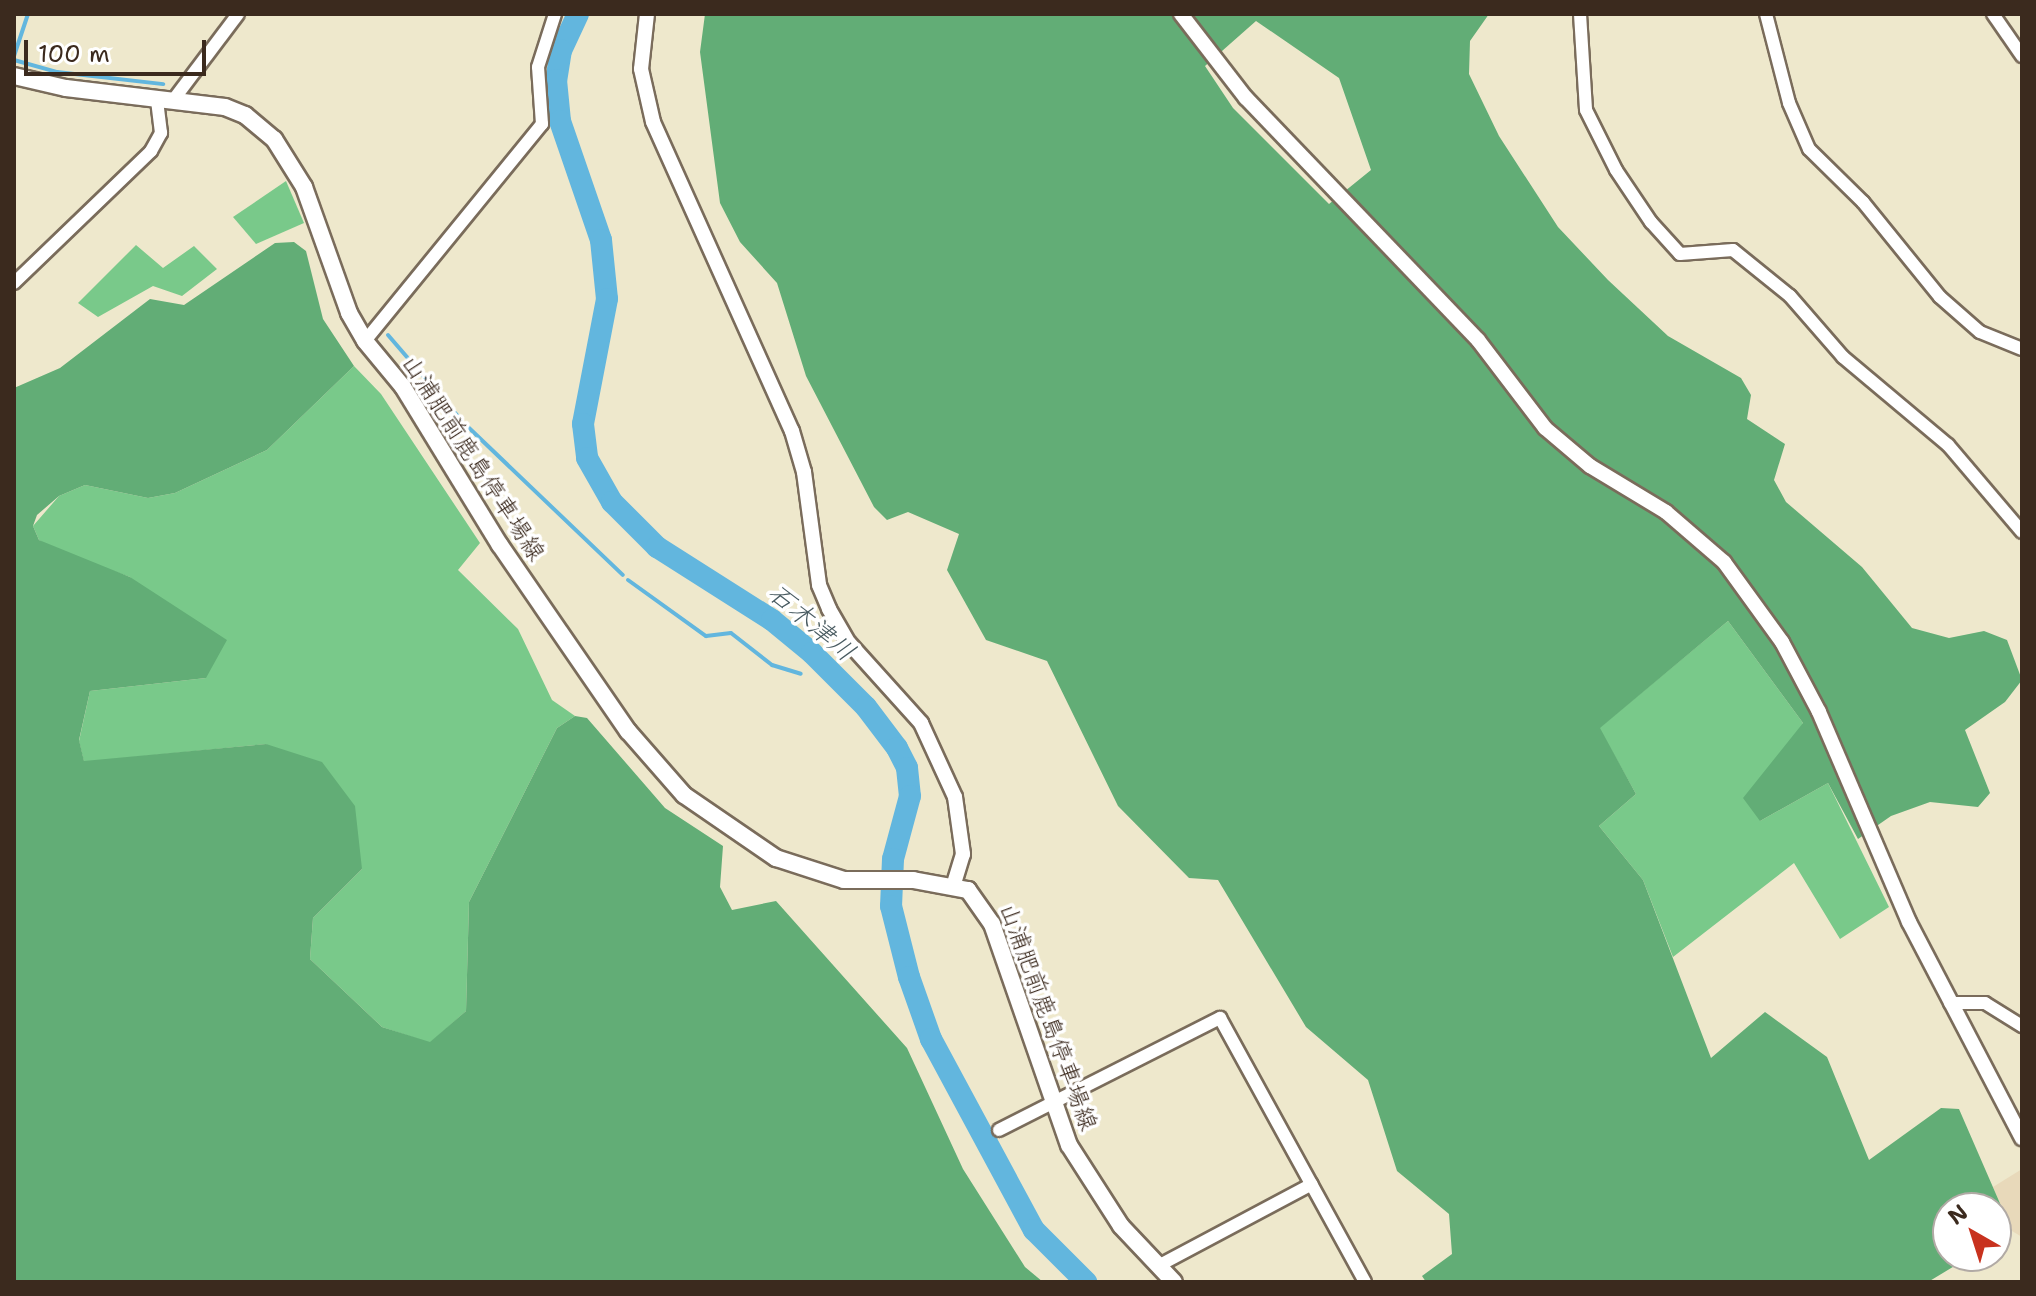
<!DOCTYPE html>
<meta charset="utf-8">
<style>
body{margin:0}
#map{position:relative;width:2036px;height:1296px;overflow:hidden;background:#eee8cc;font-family:"Shantell Sans","Klee One",sans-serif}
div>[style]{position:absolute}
.built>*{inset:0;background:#e8d9ba}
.green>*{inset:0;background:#79c98a}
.forest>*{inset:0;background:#62ad76}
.stream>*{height:4px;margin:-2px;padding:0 2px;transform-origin:2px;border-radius:2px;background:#62b6de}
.river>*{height:22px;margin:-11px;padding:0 11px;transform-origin:11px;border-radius:11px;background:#62b6de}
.roads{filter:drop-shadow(2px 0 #7a6c5b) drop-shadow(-2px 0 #7a6c5b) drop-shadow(0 2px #7a6c5b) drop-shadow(0 -2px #7a6c5b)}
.minor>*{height:12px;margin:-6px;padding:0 6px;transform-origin:6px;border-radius:6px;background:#fff}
.tertiary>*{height:14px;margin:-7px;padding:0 7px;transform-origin:7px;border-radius:7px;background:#fff}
.secondary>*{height:16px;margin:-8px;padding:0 8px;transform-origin:8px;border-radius:8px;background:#fff}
span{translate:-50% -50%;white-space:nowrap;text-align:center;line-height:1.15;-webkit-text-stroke:7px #fff;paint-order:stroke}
.street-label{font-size:24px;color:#3b2a1e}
.water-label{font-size:26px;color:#495b61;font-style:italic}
.frame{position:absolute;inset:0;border:16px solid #3b2a1e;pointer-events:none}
.north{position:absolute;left:1932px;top:1192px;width:80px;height:80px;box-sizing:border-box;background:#fff;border:2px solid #b1aaa5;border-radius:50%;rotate:321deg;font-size:22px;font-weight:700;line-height:32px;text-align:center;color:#3b2a1e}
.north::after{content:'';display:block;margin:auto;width:28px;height:36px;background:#c8321e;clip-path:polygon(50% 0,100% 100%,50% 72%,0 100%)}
.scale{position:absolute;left:24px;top:40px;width:182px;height:36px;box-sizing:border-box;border:4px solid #3b2a1e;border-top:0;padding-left:10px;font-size:24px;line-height:28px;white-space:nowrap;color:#3b2a1e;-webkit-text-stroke:6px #fff;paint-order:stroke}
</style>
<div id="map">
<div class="built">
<i style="clip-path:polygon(2022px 1169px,2022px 1237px,2012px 1231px,1993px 1187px)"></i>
</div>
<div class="green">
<i style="clip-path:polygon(286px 181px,304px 223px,256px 244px,233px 217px)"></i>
<i style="clip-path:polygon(136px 245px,163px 268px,194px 246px,217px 269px,182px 296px,153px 286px,98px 317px,78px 303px)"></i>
<i style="clip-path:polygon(354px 366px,381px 394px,480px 543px,458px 570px,518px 629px,552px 700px,575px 716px,557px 728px,469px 902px,466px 1011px,430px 1043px,382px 1027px,310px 959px,313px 918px,362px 869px,266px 744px,84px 762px,79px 741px,90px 691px,206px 678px,130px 577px,57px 551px,39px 540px,33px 526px,59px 496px,85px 485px,148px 498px,175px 493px,267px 450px)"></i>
<i style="clip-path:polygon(1728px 621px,1803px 723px,1760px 821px,1828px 783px,1889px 907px,1840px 939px,1794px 863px,1673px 957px,1643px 880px,1599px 826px,1636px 794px,1599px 728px)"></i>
</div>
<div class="forest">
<i style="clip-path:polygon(evenodd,705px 14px,1489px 14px,1470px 41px,1469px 74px,1499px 136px,1558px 227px,1608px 280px,1668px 336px,1741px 378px,1751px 395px,1747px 419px,1785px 444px,1774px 480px,1786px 502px,1862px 567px,1912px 628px,1949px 638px,1984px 631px,2007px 640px,2022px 680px,2005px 702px,1965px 730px,1990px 793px,1978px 807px,1930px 802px,1891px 816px,1858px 839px,1828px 783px,1760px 821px,1743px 798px,1803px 723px,1728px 621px,1600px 728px,1636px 794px,1599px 826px,1643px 880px,1711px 1058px,1765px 1012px,1827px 1057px,1869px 1160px,1941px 1108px,1959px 1109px,2012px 1231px,1996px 1241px,1996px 1208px,1948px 1208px,1948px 1256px,1971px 1256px,1928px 1282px,1426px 1282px,1422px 1276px,1452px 1254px,1449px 1214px,1397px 1171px,1368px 1080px,1306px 1027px,1218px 880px,1189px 878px,1118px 806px,1047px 661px,986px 640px,947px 570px,959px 534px,908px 512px,887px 520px,874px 507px,806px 376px,777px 283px,740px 242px,720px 203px,700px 52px,705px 14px,1256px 21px,1339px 78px,1371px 170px,1329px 204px,1233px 108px,1205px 66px,1256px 21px)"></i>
<i style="clip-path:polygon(294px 242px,306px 251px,323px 319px,354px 366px,267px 450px,175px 493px,148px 498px,85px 485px,59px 496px,37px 515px,33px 526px,39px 540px,130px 577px,227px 640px,206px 678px,90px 691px,79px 740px,84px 761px,266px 744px,322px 762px,355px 806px,362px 869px,313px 918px,310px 959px,382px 1027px,430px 1042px,466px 1011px,469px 902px,557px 728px,575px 716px,587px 718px,665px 808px,723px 846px,720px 887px,732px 910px,776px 901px,907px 1048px,963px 1169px,1025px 1267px,1043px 1282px,14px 1282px,14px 388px,60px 368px,150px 299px,184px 305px,275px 243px)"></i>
</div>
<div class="stream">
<i style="left:14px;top:56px;width:44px;rotate:-71.6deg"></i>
<i style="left:14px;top:60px;width:45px;rotate:15.6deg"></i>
<i style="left:57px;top:72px;width:107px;rotate:6.5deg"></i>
<i style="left:388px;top:335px;width:112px;rotate:49.3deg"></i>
<i style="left:468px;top:427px;width:214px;rotate:43.7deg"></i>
<i style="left:628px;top:580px;width:96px;rotate:35.7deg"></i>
<i style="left:706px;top:636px;width:25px;rotate:-7deg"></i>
<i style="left:731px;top:633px;width:52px;rotate:38deg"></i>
<i style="left:772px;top:665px;width:30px;rotate:17deg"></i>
</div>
<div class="river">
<i style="left:578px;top:14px;width:40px;rotate:115deg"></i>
<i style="left:561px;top:50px;width:30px;rotate:99deg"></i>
<i style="left:556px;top:80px;width:41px;rotate:84.4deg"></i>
<i style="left:560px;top:121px;width:126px;rotate:71deg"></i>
<i style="left:601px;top:240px;width:59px;rotate:84.2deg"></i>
<i style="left:607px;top:299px;width:127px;rotate:100.9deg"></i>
<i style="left:583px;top:424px;width:34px;rotate:83deg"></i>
<i style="left:587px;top:458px;width:51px;rotate:60.4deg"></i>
<i style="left:612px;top:502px;width:64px;rotate:45deg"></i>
<i style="left:657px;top:547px;width:136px;rotate:32.4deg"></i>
<i style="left:772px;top:620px;width:52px;rotate:39.5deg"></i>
<i style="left:812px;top:653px;width:76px;rotate:45deg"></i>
<i style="left:866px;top:707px;width:51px;rotate:52.9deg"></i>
<i style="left:897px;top:748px;width:22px;rotate:63deg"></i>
<i style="left:907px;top:768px;width:28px;rotate:84deg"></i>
<i style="left:910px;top:796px;width:65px;rotate:105.1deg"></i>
<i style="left:893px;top:859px;width:47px;rotate:92.4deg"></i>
<i style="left:891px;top:906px;width:73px;rotate:75.8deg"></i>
<i style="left:909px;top:977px;width:66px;rotate:70.5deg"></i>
<i style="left:931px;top:1039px;width:217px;rotate:61.7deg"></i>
<i style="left:1034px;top:1230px;width:74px;rotate:45deg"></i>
</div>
<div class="roads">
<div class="minor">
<i style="left:1580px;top:14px;width:96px;rotate:86.4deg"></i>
<i style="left:1586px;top:110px;width:67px;rotate:63.4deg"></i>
<i style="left:1616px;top:170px;width:63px;rotate:56.1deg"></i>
<i style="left:1651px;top:222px;width:43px;rotate:47.8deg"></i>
<i style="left:1680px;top:254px;width:53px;rotate:-4.3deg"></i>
<i style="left:1733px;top:250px;width:73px;rotate:38.9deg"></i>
<i style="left:1790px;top:296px;width:81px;rotate:49deg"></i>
<i style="left:1843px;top:357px;width:137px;rotate:40deg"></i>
<i style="left:1948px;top:445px;width:114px;rotate:49.6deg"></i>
<i style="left:1766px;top:14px;width:92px;rotate:75.5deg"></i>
<i style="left:1789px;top:103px;width:50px;rotate:66.5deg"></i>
<i style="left:1809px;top:149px;width:76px;rotate:44.5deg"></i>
<i style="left:1863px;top:202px;width:122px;rotate:51deg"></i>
<i style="left:1940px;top:297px;width:53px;rotate:41.2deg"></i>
<i style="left:1980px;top:332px;width:45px;rotate:22deg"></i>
<i style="left:1993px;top:14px;width:51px;rotate:55.4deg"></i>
<i style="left:174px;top:99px;width:106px;rotate:-53deg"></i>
<i style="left:14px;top:283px;width:190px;rotate:-43.9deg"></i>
<i style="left:151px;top:151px;width:21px;rotate:-61deg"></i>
<i style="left:161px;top:133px;width:35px;rotate:-97deg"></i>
<i style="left:365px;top:341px;width:280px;rotate:-50.8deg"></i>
<i style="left:542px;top:124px;width:57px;rotate:-94deg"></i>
<i style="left:538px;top:67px;width:56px;rotate:-72.2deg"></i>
<i style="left:1950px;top:1003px;width:35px"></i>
<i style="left:1985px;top:1003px;width:44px;rotate:31.9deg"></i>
<i style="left:999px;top:1130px;width:248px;rotate:-26.9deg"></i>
<i style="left:1220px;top:1018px;width:301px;rotate:61.2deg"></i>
<i style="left:1158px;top:1266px;width:174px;rotate:-28deg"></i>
</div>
<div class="tertiary">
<i style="left:647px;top:14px;width:55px;rotate:96.2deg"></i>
<i style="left:641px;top:69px;width:54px;rotate:77.2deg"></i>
<i style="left:653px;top:122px;width:339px;rotate:65.8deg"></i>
<i style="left:792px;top:431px;width:43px;rotate:73.7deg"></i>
<i style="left:804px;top:472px;width:114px;rotate:82.4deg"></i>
<i style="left:819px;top:585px;width:26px;rotate:67deg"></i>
<i style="left:829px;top:609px;width:39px;rotate:60deg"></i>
<i style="left:849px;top:643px;width:108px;rotate:48deg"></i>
<i style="left:921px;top:723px;width:81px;rotate:65.3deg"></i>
<i style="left:955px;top:797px;width:58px;rotate:82deg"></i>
<i style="left:963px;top:854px;width:31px;rotate:107deg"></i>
<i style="left:1181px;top:14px;width:106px;rotate:52.3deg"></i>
<i style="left:1246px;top:98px;width:335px;rotate:46.2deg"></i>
<i style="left:1478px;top:340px;width:111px;rotate:52.7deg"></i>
<i style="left:1545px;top:428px;width:59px;rotate:40.2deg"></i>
<i style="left:1590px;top:466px;width:89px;rotate:31.2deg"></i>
<i style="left:1666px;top:512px;width:77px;rotate:40.8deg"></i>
<i style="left:1724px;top:562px;width:99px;rotate:54.1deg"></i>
<i style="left:1782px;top:642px;width:79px;rotate:62.1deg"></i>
<i style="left:1819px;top:712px;width:228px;rotate:66.8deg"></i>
<i style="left:1909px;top:922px;width:244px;rotate:62.4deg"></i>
</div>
<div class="secondary">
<i style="left:14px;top:76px;width:53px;rotate:13deg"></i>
<i style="left:66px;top:88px;width:160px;rotate:6.8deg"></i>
<i style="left:225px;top:107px;width:22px;rotate:22deg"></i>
<i style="left:245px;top:115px;width:38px;rotate:40deg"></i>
<i style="left:274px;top:139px;width:57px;rotate:58deg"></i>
<i style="left:304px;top:187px;width:134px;rotate:70.3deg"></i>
<i style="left:349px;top:313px;width:32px;rotate:60deg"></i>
<i style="left:365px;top:341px;width:60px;rotate:50.4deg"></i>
<i style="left:403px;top:387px;width:185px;rotate:58.5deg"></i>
<i style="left:500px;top:545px;width:226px;rotate:55.5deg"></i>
<i style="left:628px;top:731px;width:85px;rotate:48.8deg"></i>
<i style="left:684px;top:795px;width:112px;rotate:34.4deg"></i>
<i style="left:776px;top:858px;width:71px;rotate:17.9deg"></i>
<i style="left:844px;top:880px;width:69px"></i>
<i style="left:913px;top:880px;width:56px;rotate:10.3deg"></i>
<i style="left:968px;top:890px;width:42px;rotate:54.8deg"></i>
<i style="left:992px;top:924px;width:234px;rotate:70.8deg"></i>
<i style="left:1069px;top:1145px;width:96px;rotate:57.3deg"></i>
<i style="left:1121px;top:1226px;width:77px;rotate:46.6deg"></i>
</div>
</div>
<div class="street-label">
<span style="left:473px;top:458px;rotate:57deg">山浦肥前鹿島停車場線</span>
<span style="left:1048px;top:1017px;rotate:70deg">山浦肥前鹿島停車場線</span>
</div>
<div class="water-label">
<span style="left:812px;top:622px;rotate:40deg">石木津川</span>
</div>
<div class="frame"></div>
<div class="north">N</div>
<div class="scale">100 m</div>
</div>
